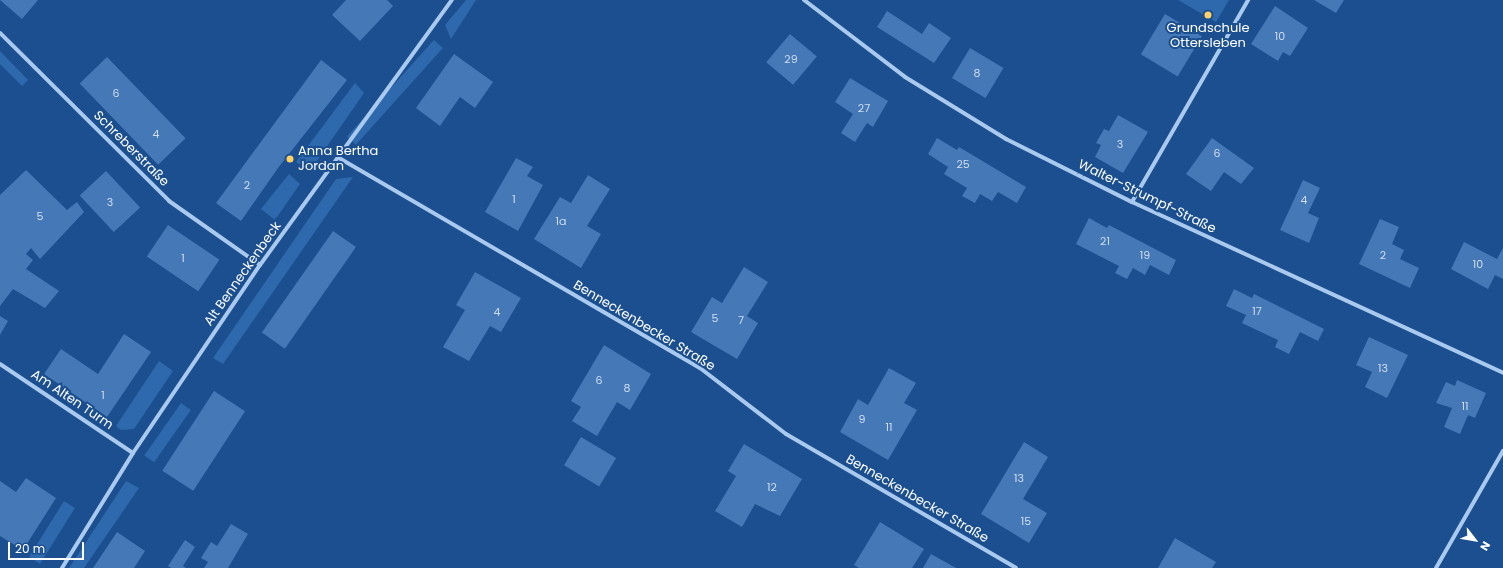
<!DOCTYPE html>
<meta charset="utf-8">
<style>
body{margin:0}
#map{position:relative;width:1503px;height:568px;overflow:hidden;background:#1b4f8f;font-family:Poppins,sans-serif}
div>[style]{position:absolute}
.green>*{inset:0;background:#2e69ad;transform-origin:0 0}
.building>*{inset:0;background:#4478b7;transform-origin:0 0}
.street>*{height:4px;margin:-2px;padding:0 2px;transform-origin:2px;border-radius:2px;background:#a9c9ee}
.dots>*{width:11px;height:11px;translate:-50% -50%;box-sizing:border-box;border:2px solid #1b4f8f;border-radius:50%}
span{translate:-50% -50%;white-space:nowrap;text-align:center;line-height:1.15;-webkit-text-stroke:4px #1b4f8f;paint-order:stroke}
.number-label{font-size:11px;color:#d0dded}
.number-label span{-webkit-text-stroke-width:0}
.poi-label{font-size:13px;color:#fff}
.left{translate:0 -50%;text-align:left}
.street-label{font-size:13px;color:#fff}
.north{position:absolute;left:1455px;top:520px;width:40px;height:40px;-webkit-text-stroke:3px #1b4f8f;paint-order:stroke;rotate:121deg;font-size:11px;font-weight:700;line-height:16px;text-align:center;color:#fff}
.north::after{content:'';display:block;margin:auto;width:14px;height:18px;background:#fff;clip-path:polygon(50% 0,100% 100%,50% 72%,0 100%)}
.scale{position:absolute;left:8px;top:542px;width:76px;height:18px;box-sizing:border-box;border:2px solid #fff;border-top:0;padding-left:5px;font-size:12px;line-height:14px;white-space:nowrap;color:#fff;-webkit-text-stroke:3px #1b4f8f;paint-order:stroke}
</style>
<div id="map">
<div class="green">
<i style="clip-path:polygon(466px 0,476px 0,451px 39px,445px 25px)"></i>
<i style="clip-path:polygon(1178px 0,1229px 0,1216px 22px)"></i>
<i style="left:434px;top:40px;width:12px;height:130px;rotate:42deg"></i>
<i style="clip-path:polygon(0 51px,28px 80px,22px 86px,0 64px)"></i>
<i style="clip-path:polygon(355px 83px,364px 93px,310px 171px,296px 162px)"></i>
<i style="clip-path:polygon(289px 174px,300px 184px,275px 220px,261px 209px)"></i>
<i style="clip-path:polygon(353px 177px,223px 364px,213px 358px,336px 179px)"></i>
<i style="clip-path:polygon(159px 361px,173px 371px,134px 429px,121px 430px,116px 426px)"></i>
<i style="left:181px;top:403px;width:12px;height:64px;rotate:35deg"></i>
<i style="clip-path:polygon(126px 481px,139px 488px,84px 568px,69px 568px)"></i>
<i style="left:64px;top:501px;width:13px;height:66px;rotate:32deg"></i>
</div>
<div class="building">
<i style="clip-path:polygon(0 0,38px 0,22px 19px)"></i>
<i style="clip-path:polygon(346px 0,387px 0,393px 6px,360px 41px,332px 15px)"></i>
<i style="clip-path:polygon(1314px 0,1344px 0,1336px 13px)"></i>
<i style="clip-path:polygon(1275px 6px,1308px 28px,1290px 56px,1283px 52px,1278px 61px,1251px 44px)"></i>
<i style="clip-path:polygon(887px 11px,922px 34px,929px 23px,951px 38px,934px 63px,877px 27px)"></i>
<i style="left:1165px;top:14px;width:43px;height:47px;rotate:31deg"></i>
<i style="left:790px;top:34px;width:35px;height:37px;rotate:40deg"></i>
<i style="left:970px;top:48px;width:39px;height:35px;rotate:31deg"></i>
<i style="clip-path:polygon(454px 54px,493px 82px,475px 108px,460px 97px,440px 126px,416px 108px)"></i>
<i style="left:107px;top:57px;width:113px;height:38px;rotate:46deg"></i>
<i style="clip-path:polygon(321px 60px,347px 80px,278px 168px,241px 221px,216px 203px)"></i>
<i style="clip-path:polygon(850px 78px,888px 101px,873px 127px,867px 123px,855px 142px,841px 133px,853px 114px,835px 102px)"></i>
<i style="clip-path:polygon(1118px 115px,1148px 132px,1123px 173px,1095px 157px,1101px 145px,1096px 143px,1104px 129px,1109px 131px)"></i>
<i style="clip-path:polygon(937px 138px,957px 150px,959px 147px,1026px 187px,1017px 203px,998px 192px,992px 201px,980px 194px,975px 203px,962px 196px,967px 188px,944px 174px,948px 167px,928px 154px)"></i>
<i style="clip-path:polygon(1212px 138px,1254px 168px,1241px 184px,1224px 172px,1211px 191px,1186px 174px)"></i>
<i style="clip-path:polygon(516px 158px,533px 167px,527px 176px,543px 185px,518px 231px,485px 212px)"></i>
<i style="clip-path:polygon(26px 170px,67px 210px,77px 202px,84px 212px,40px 259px,31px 248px,26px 254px,33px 260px,26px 269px,59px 291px,45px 308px,13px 289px,0 306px,0 195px)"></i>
<i style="left:106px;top:171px;width:50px;height:36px;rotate:47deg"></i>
<i style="clip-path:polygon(588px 175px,610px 189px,587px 226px,601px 234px,581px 268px,534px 239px,560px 197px,571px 203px)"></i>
<i style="clip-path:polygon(1303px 180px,1320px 188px,1308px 213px,1319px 218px,1309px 243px,1280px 230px)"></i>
<i style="clip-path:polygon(1089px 218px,1107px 228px,1109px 225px,1176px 260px,1169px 275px,1150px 265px,1145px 275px,1133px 268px,1127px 279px,1115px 273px,1119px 266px,1076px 244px)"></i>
<i style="clip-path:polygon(1380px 219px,1399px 227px,1392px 244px,1404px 250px,1400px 259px,1419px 268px,1410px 288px,1359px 264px)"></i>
<i style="left:168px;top:225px;width:62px;height:38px;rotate:34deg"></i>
<i style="left:333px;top:231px;width:28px;height:124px;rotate:35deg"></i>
<i style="clip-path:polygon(1464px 242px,1497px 259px,1503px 248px,1503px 279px,1495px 275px,1488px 289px,1451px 269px)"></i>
<i style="clip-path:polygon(744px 267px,768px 282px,747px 316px,758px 323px,737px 359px,691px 332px,712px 297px,722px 303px)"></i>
<i style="clip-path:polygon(475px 272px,521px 298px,501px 332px,490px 326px,469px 361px,443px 347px,465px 310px,456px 305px)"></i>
<i style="clip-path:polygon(1234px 289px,1252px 298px,1254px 294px,1324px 329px,1318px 341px,1300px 332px,1289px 354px,1275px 347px,1278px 340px,1242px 323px,1246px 315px,1226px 306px)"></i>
<i style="clip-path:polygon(0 316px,8px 321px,0 335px)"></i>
<i style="clip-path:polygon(124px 334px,151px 352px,107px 417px,44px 374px,61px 349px,98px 374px)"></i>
<i style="clip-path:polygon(1369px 337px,1408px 355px,1387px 398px,1365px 387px,1372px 372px,1356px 365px)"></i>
<i style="clip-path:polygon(604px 345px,651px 374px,630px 410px,617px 402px,597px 436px,572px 421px,581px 407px,571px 401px)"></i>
<i style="clip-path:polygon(889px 368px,916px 383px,904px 403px,917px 410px,888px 460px,840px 432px,858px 399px,868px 405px)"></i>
<i style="clip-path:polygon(1457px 380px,1486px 393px,1475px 418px,1468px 415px,1460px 434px,1444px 427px,1452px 408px,1436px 403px,1446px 382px,1455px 386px)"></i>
<i style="left:214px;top:391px;width:37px;height:95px;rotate:33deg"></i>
<i style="left:581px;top:437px;width:41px;height:33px;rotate:31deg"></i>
<i style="clip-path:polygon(1024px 442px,1048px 457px,1023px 499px,1047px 513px,1029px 543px,981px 514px)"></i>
<i style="clip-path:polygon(744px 444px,802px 479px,780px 516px,755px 504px,742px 527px,715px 511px,736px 476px,728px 471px)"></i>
<i style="clip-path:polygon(26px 478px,56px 498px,23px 550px,0 536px,0 481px,16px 492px)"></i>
<i style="clip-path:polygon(880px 522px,924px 549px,912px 568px,859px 568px,854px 565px)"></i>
<i style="clip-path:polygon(231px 524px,248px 534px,228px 568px,204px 568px,208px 562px,201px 558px,211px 542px,217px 546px)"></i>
<i style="clip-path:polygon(117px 532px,145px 551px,134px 568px,93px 568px)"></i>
<i style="clip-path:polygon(1175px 538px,1216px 562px,1212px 568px,1158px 568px)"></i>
<i style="clip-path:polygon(185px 540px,195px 547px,183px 566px,186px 568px,171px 568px,168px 566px)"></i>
<i style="clip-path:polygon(931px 554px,956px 568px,923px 568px)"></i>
</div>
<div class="street">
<i style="left:804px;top:0;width:127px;rotate:37.3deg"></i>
<i style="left:905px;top:77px;width:119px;rotate:31.5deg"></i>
<i style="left:1006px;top:139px;width:141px;rotate:26.6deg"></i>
<i style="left:1132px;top:202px;width:409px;rotate:24.7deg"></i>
<i style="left:0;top:33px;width:238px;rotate:44.8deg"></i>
<i style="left:169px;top:201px;width:111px;rotate:35.1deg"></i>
<i style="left:339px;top:158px;width:418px;rotate:30.2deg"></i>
<i style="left:700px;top:368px;width:108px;rotate:37.5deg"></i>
<i style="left:786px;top:434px;width:266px;rotate:30.2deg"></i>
<i style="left:1132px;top:202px;width:233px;rotate:-60.1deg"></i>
<i style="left:0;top:364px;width:160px;rotate:33.8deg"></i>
<i style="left:62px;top:568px;width:135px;rotate:-58.3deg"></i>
<i style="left:133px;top:453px;width:227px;rotate:-56deg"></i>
<i style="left:260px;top:265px;width:327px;rotate:-54.1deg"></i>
<i style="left:1436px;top:568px;width:135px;rotate:-60.2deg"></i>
</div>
<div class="dots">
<i style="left:1208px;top:15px;background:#ffd166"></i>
<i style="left:290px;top:159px;background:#ffd166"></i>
</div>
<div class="number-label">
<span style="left:1280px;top:36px">10</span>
<span style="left:791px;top:59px">29</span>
<span style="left:977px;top:73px">8</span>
<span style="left:116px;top:93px">6</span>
<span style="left:864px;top:108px">27</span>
<span style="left:156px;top:134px">4</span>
<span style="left:1120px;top:144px">3</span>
<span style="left:1217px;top:153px">6</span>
<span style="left:963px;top:164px">25</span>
<span style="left:247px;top:185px">2</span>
<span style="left:514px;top:199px">1</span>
<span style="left:1304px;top:200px">4</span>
<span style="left:110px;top:202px">3</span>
<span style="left:40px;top:216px">5</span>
<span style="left:561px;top:221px">1a</span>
<span style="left:1105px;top:241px">21</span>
<span style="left:1145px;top:255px">19</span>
<span style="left:1383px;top:255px">2</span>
<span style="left:183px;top:258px">1</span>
<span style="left:1478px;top:264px">10</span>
<span style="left:1257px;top:311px">17</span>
<span style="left:497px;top:312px">4</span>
<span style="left:715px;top:318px">5</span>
<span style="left:741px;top:320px">7</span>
<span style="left:1383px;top:368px">13</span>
<span style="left:599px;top:380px">6</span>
<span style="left:627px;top:388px">8</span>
<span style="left:103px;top:395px">1</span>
<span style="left:1465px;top:406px">11</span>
<span style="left:862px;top:419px">9</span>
<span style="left:889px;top:427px">11</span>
<span style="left:1019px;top:478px">13</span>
<span style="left:772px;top:487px">12</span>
<span style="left:1026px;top:521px">15</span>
</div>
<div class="poi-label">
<span style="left:1208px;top:36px">Grundschule<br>Ottersleben</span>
<span class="left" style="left:298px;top:159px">Anna Bertha<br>Jordan</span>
</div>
<div class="street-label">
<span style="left:131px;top:149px;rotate:45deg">Schreberstraße</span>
<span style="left:1147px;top:197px;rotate:26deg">Walter-Strumpf-Straße</span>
<span style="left:243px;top:274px;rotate:-55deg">Alt Benneckenbeck</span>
<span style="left:644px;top:326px;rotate:31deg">Benneckenbecker Straße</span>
<span style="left:72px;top:400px;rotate:34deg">Am Alten Turm</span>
<span style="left:917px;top:499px;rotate:30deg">Benneckenbecker Straße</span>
</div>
<div class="north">N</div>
<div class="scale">20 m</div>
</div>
